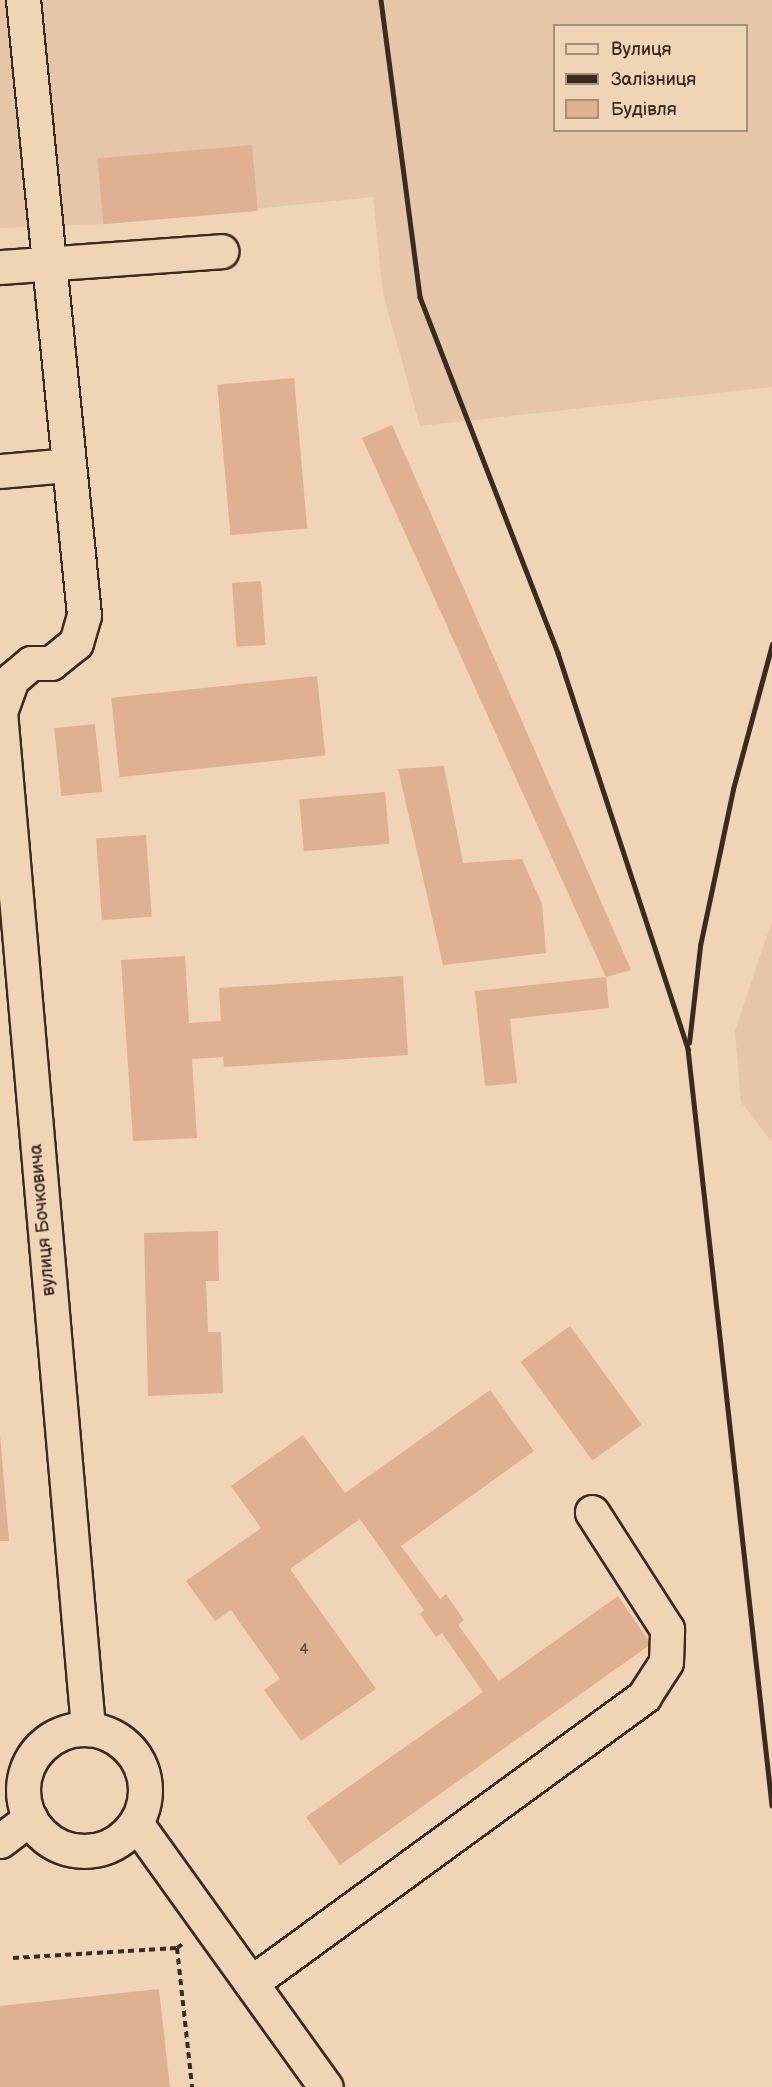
<!DOCTYPE html>
<meta charset="utf-8">
<style>
body{margin:0}
#map{position:relative;width:772px;height:2087px;overflow:hidden;background:#efd4b6;font-family:"Balsamiq Sans",sans-serif}
div>[style]{position:absolute}
.built>*{inset:0;background:#e6c6a8}
.building>*{inset:0;background:#dfb091;transform-origin:0 0}
.path>*{height:4px;margin-top:-2px;transform-origin:0;background:repeating-linear-gradient(90deg,#3b2a1e 0 6px,transparent 0 10.5px)}
.roads{filter:drop-shadow(2px 0 #3b2a1e) drop-shadow(-2px 0 #3b2a1e) drop-shadow(0 2px #3b2a1e) drop-shadow(0 -2px #3b2a1e)}
.minor>*{height:33px;margin:-16.5px;padding:0 16.5px;transform-origin:16.5px;border-radius:16.5px;background:#efd4b6}
.minor>.ring{margin:-16.5px;padding:0;box-sizing:content-box;background:none;border:33px solid #efd4b6;border-radius:50%}
.rail>*{height:4.5px;margin:-2.25px;padding:0 2.25px;transform-origin:2.25px;border-radius:2.25px;background:#3b2a1e}
span{translate:-50% -50%;white-space:nowrap;text-align:center;line-height:1.15;-webkit-text-stroke:5px #efd4b6;paint-order:stroke}
.number-label{font-size:15px;color:#644c3b}
.number-label span{-webkit-text-stroke-width:0}
.street-label{font-size:18px;color:#3b2a1e}
.legend{position:absolute;left:553px;top:24px;width:195px;height:108px;box-sizing:border-box;background:#efd4b6;border:2px solid #a79079;margin:0;padding:8px 10px;list-style:none;font-size:18px;color:#3b2a1e}
.legend li{display:flex;align-items:center;gap:12px;height:30px}
.legend b{width:30px;border:2px solid #a79079}
</style>
<div id="map">
<div class="built">
<i style="clip-path:polygon(evenodd,0 0,772px 0,772px 387px,420px 426px,383px 294px,373px 197px,104px 224px,0 228px,0 0,554px 26px,746px 26px,746px 130px,554px 130px,554px 26px)"></i>
<i style="clip-path:polygon(772px 921px,772px 1142px,741px 1102px,735px 1031px)"></i>
</div>
<div class="building">
<i style="left:252px;top:145px;width:66px;height:155px;rotate:85deg"></i>
<i style="left:294px;top:378px;width:151px;height:77px;rotate:85deg"></i>
<i style="clip-path:polygon(392px 425px,631px 970px,606px 977px,362px 438px)"></i>
<i style="left:261px;top:581px;width:64px;height:29px;rotate:86deg"></i>
<i style="left:317px;top:676px;width:80px;height:207px;rotate:84deg"></i>
<i style="left:95px;top:724px;width:68px;height:41px;rotate:84deg"></i>
<i style="clip-path:polygon(444px 766px,463px 863px,522px 859px,542px 904px,546px 953px,443px 965px,398px 769px)"></i>
<i style="left:385px;top:792px;width:52px;height:86px;rotate:85deg"></i>
<i style="left:146px;top:835px;width:82px;height:50px;rotate:86deg"></i>
<i style="clip-path:polygon(185px 956px,189px 1023px,221px 1021px,219px 988px,403px 976px,408px 1055px,224px 1067px,223px 1057px,192px 1059px,197px 1138px,133px 1141px,121px 960px)"></i>
<i style="clip-path:polygon(606px 977px,609px 1008px,510px 1019px,517px 1083px,485px 1086px,475px 991px)"></i>
<i style="clip-path:polygon(218px 1231px,219px 1281px,206px 1281px,208px 1332px,221px 1332px,223px 1393px,148px 1396px,144px 1233px)"></i>
<i style="left:570px;top:1326px;width:122px;height:61px;rotate:54deg"></i>
<i style="clip-path:polygon(490px 1390px,534px 1451px,401px 1546px,440px 1599px,446px 1594px,464px 1620px,458px 1625px,499px 1681px,618px 1596px,651px 1644px,340px 1865px,306px 1817px,483px 1692px,442px 1633px,436px 1637px,420px 1614px,424px 1610px,360px 1519px,290px 1569px,376px 1689px,301px 1741px,264px 1690px,280px 1679px,231px 1610px,215px 1621px,186px 1581px,261px 1528px,231px 1486px,303px 1435px,345px 1493px)"></i>
<i style="clip-path:polygon(0 1435px,9px 1541px,0 1541px)"></i>
<i style="clip-path:polygon(159px 1989px,170px 2087px,0 2087px,0 2006px)"></i>
</div>
<div class="path">
<i style="left:177px;top:1948px;width:140px;rotate:83.8deg"></i>
<i style="left:13px;top:1958px;width:164px;rotate:-3.5deg"></i>
<i style="left:177px;top:1948px;width:9px;rotate:-36deg"></i>
</div>
<div class="roads">
<div class="minor">
<i style="left:0;top:267px;width:222px;rotate:-4.1deg"></i>
<i style="left:0;top:471px;width:68px;rotate:-5deg"></i>
<i style="left:0;top:712px;width:1021px;rotate:85.05deg"></i>
<i style="left:0;top:712px;width:35px;rotate:-70deg"></i>
<i style="left:12px;top:679px;width:25px;rotate:-40deg"></i>
<i style="left:31px;top:663px;width:20px"></i>
<i style="left:51px;top:663px;width:32px;rotate:-39deg"></i>
<i style="left:76px;top:643px;width:29px;rotate:-74deg"></i>
<i style="left:84px;top:615px;width:618px;rotate:-95.66deg"></i>
<i class="ring" style="left:23px;top:1729px;width:89px;height:89px"></i>
<i style="left:136px;top:1823px;width:325px;rotate:54.3deg"></i>
<i style="left:0;top:1841px;width:38px;rotate:-37deg"></i>
<i style="left:251px;top:1983px;width:487px;rotate:-36.1deg"></i>
<i style="left:644px;top:1696px;width:40px;rotate:-57.1deg"></i>
<i style="left:666px;top:1662px;width:33px;rotate:-88deg"></i>
<i style="left:667px;top:1629px;width:139px;rotate:-122.7deg"></i>
</div>
</div>
<div class="rail">
<i style="left:381px;top:0;width:300px;rotate:82.5deg"></i>
<i style="left:420px;top:297px;width:382px;rotate:68.8deg"></i>
<i style="left:558px;top:653px;width:417px;rotate:71.8deg"></i>
<i style="left:688px;top:1049px;width:761px;rotate:83.66deg"></i>
<i style="left:689px;top:1043px;width:98px;rotate:-83.5deg"></i>
<i style="left:700px;top:946px;width:160px;rotate:-78.1deg"></i>
<i style="left:733px;top:789px;width:150px;rotate:-74.9deg"></i>
</div>
<div class="number-label">
<span style="left:304px;top:1650px">4</span>
</div>
<div class="street-label">
<span style="left:43px;top:1220px;rotate:-95deg">вулиця Бочковича</span>
</div>
<ul class="legend">
<li><b style="height:8px;background:#efd4b6"></b>Вулиця</li>
<li><b style="height:8px;background:#3b2a1e"></b>Залізниця</li>
<li><b style="height:16px;background:#dfb091"></b>Будівля</li>
</ul>
</div>
